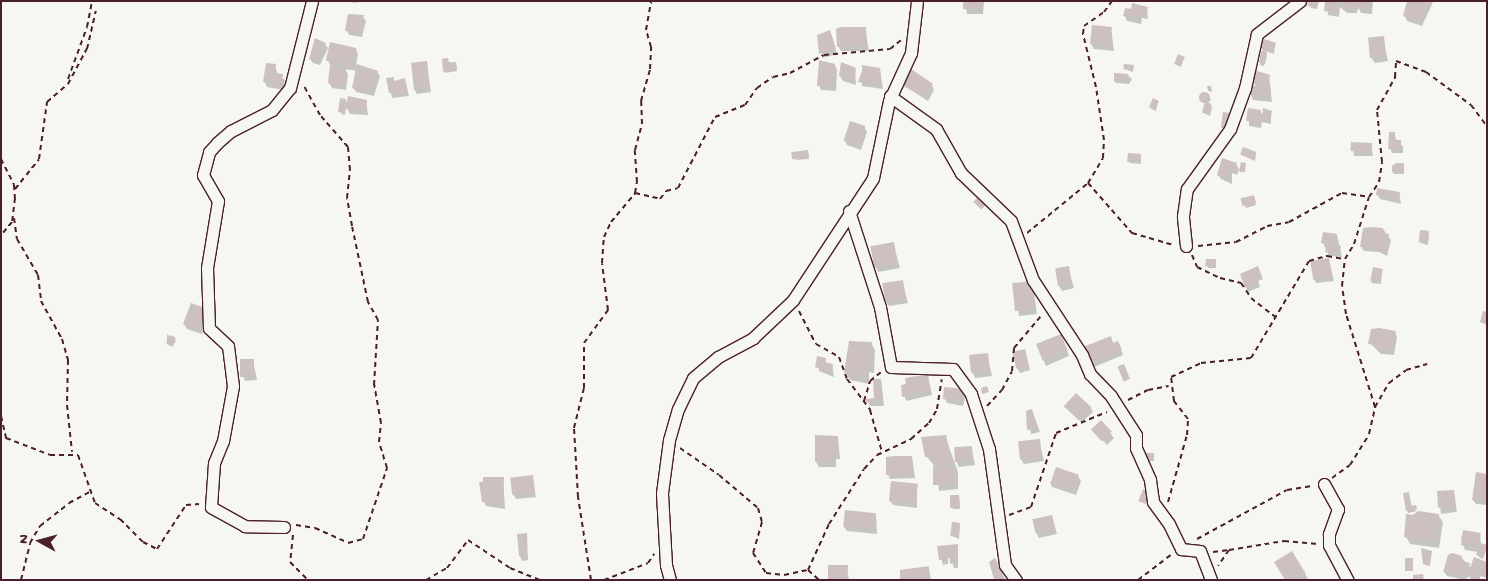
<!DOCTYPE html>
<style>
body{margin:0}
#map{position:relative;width:1488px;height:581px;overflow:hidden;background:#f6f6f2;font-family:"Gochi Hand",sans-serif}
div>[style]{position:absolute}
.shadow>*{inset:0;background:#0003;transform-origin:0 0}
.building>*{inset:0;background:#ccc1c0;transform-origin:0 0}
.round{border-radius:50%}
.path>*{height:2px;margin-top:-1px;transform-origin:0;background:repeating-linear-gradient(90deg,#4a1f2b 0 5px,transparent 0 9px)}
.roads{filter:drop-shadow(1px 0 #4a1f2b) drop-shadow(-1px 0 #4a1f2b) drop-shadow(0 1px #4a1f2b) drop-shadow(0 -1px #4a1f2b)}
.minor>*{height:11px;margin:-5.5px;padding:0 5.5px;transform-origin:5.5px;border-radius:5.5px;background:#f6f6f2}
span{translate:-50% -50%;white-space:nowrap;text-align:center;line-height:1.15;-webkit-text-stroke:5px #f6f6f2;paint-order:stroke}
.frame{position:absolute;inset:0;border:2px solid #4a1f2b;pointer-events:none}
.north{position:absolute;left:15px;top:516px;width:50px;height:50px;-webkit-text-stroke:4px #f6f6f2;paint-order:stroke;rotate:277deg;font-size:14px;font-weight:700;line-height:20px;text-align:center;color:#4a1f2b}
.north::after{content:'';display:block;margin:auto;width:18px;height:22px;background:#4a1f2b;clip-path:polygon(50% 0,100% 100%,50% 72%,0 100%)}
</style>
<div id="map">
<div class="shadow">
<i style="clip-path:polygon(352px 1px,368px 1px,353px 3px)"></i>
<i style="clip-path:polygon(965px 1px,984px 1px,983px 14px,967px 14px)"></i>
<i style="clip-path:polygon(1311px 1px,1319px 1px,1317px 9px,1311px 8px)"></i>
<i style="clip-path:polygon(1327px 1px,1373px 1px,1372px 14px,1361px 13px,1358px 7px,1357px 13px,1347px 13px,1340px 7px,1339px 17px,1328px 15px)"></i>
<i style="clip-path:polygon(1409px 1px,1433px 2px,1422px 26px,1407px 21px,1405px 16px)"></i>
<i style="clip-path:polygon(1147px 8px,1148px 19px,1142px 18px,1141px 24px,1127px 21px,1125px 16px,1131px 10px)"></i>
<i style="clip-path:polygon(363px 17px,366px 21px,362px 37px,349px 35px,347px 30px)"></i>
<i style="clip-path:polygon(1111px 28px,1114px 51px,1094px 49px,1091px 44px)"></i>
<i style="clip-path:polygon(865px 29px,869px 51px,841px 51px,838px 46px)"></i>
<i style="clip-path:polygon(829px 32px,837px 54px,823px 58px,818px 36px)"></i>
<i style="clip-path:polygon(1383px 37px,1388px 61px,1375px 63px,1372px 59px)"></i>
<i style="clip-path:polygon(325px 44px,328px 48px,320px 65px,313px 63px,310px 59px)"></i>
<i style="clip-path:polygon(1275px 44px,1274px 54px,1265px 51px,1267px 55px,1264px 66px,1260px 65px,1263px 50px,1260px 48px)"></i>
<i style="clip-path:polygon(356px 49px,358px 54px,356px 65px,377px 72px,380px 76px,374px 96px,356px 92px,353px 88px,357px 71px,345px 69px,348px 74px,346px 90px,332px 88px,329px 83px,331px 66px,328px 61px)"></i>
<i style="clip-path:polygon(1184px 58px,1181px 67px,1177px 65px,1176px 64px)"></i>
<i style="clip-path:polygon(443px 61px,455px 63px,457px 71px,445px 73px)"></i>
<i style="clip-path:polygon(426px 62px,431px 92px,417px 94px,414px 89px)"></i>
<i style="clip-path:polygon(275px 65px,278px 75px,285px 80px,283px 90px,267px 87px,265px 82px)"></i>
<i style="clip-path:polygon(835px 65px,837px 70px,836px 91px,821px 90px,819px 85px)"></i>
<i style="clip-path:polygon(1133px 66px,1133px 72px,1124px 69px)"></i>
<i style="clip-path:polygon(862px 67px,880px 69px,883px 89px,862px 86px)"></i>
<i style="clip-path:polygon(855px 69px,856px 85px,843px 81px,840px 76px)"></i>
<i style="clip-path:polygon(1116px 74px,1131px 78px,1132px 79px,1129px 84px,1116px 83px)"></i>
<i style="clip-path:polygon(1269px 76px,1272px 102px,1253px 100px,1251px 95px,1256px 86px,1252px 80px)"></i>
<i style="clip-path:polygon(388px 79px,395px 82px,404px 79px,409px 96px,392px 98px)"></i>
<i style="clip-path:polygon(903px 85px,932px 85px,934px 90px,928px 101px)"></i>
<i style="clip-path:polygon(1207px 86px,1211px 86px,1212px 92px,1208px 91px)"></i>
<i style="clip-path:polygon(1202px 92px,1211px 99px,1208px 104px,1212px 107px,1210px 116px,1204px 113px,1206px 104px,1199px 98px)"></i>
<i style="clip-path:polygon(346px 100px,348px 105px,366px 101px,368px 115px,350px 114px,346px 106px,345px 115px,341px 114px)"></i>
<i style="clip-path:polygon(1158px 102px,1156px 111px,1152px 109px,1151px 107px)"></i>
<i style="clip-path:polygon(1249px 110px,1260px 111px,1263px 116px,1271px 112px,1271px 124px,1262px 122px,1261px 128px,1249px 126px)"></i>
<i style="clip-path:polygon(864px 127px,867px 132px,861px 150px,847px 145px,845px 141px)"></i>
<i style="clip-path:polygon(1394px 133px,1397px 142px,1403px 146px,1403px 153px,1392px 153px,1390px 148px)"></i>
<i style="clip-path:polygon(1352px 144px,1371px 144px,1373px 156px,1354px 156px)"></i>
<i style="clip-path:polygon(1256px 153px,1255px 161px,1242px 155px)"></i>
<i style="clip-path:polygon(808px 154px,809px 159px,794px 160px)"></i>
<i style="clip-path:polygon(1140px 155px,1141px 164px,1130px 163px,1129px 161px)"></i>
<i style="clip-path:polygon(1236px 164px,1239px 169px,1237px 175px,1232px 173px,1232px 184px,1221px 179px,1218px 175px)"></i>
<i style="clip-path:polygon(1403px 165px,1404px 174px,1394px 174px,1393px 172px)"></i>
<i style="clip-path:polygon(1399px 193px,1401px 204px,1380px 199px,1377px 194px)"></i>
<i style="clip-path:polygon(1254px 198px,1256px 205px,1246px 208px,1245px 206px)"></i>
<i style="clip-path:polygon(1383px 229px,1391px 240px,1387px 256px,1379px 252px,1364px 251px,1361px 246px)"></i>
<i style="clip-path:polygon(1324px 233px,1337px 235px,1342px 257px,1329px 256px,1323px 243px)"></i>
<i style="clip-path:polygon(1429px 233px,1428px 245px,1421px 243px,1420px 242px)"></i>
<i style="clip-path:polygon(893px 243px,900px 268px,878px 272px,876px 267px)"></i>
<i style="clip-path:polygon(1329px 260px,1334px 281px,1316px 283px,1314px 279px)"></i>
<i style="clip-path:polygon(1215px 261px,1216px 268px,1208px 268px,1207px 266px)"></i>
<i style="clip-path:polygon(1068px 268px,1074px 288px,1062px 291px,1059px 286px)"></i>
<i style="clip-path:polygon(1382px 270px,1381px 284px,1372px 283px,1371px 281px)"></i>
<i style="clip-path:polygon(1260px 272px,1263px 279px,1258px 281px,1260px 287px,1248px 292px,1241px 274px)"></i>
<i style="clip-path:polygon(902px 281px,908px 303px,889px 306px,886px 302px)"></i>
<i style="clip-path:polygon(1013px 285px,1033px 286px,1037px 314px,1019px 316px)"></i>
<i style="clip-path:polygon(207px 314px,202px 334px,187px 329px,184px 324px)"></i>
<i style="clip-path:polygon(1395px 332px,1397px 337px,1394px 355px,1381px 354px,1370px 343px)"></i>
<i style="clip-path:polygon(167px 334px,176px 341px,172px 347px,167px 343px)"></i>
<i style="clip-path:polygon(1063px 340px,1069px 356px,1046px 366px,1037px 345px)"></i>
<i style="clip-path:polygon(871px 343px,875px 350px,874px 373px,869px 372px,869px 384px,850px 380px,846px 373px)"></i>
<i style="clip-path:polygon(1120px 347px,1123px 355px,1094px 367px,1085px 348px)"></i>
<i style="clip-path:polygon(1025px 350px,1030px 370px,1020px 373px,1017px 368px)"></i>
<i style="clip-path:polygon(987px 355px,992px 376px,975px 378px,973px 373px)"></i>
<i style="clip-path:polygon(818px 358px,832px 365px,834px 377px,819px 371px)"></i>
<i style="clip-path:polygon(253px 360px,257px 380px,245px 381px,243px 376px)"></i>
<i style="clip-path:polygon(928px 376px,932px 395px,906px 401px,902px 386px)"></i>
<i style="clip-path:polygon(881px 380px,884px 406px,870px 406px,867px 400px,875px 399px)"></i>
<i style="clip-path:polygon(963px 390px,966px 395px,963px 406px,947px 403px,945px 399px)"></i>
<i style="clip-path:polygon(1066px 406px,1090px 407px,1093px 412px,1082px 422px)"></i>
<i style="clip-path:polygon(1032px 411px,1040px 432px,1031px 434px,1027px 412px)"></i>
<i style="clip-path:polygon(1101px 422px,1114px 438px,1107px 445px,1093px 430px)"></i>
<i style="clip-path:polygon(945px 436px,958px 472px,958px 489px,939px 491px,937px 469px,927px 457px)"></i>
<i style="clip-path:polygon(838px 437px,840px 459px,836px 459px,836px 467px,819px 467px,816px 462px)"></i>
<i style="clip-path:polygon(1039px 440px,1044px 461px,1024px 464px,1021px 459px)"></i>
<i style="clip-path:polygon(971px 447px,975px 465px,959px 467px,957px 463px)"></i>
<i style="clip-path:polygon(912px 457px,915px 478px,890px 479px,888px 475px)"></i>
<i style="clip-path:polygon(1487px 475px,1487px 505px,1476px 504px,1473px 500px)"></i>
<i style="clip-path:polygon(1078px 476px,1081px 481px,1076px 495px,1052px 487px,1050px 482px)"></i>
<i style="clip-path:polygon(532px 477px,536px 497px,516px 499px,513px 494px)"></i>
<i style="clip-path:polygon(503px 478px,505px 509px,486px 506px,484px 502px)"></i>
<i style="clip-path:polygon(917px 486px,917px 508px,893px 505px,890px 501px)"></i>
<i style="left:1454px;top:491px;width:21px;height:16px;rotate:82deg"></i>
<i style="clip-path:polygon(1404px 494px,1409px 495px,1412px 507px,1417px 511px,1408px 513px)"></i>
<i style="clip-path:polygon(959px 496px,960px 509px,953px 509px,952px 507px)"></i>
<i style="clip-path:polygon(876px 514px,877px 534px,847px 531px,844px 527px)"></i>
<i style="clip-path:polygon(1438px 515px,1443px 522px,1439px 548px,1410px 544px,1406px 537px)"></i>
<i style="clip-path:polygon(1052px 516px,1057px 534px,1039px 538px,1036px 533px)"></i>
<i style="clip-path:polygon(953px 523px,960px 526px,959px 539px,952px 536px)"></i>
<i style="clip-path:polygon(1464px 531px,1480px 534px,1481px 544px,1487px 548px,1483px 559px,1479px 557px,1478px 552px,1465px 550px,1461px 538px)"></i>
<i style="clip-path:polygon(527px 534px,528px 560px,522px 561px,520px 556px)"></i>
<i style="clip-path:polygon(958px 546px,958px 568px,954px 568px,951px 558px,948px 558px,948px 564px,943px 565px,938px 547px)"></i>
<i style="clip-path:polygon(1292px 552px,1308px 579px,1306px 580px,1286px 580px)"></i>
<i style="clip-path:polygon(1431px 552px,1430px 566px,1425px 565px,1424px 564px)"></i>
<i style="clip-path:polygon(1461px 557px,1471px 568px,1487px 563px,1487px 578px,1481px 576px,1479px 580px,1471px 580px,1469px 576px,1465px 580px,1447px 576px,1444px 572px)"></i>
<i style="clip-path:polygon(995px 560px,1005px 579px,1004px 580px,996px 580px,992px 573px)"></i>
<i style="clip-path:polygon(847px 567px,849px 580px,829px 580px)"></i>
<i style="clip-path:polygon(929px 568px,931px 580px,901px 580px)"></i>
</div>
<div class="building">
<i style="clip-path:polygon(963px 1px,982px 1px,981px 10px,963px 9px)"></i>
<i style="clip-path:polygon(1309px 1px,1318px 1px,1316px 8px,1308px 6px)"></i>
<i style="clip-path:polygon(1325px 1px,1338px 1px,1337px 13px,1324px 11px)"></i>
<i style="clip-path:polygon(1343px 1px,1356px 1px,1355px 9px,1343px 8px)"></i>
<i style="clip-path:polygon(1358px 1px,1370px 1px,1370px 10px,1357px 9px)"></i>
<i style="clip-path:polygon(1407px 1px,1429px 1px,1420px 22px,1403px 16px)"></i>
<i style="clip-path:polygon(1132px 3px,1148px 7px,1146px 15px,1140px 14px,1139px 20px,1123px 16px,1125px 8px,1131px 9px)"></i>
<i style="clip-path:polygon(348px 14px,364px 15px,360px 33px,345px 31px)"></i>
<i style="left:1092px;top:25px;width:20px;height:19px;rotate:6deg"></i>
<i style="clip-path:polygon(841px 27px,866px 27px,867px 46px,837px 47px,836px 29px)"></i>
<i style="clip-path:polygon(830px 30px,836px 49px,819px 54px,817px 35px)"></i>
<i style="left:1384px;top:36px;width:21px;height:16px;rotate:85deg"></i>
<i style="clip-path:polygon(315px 38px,326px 43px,317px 61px,309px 59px)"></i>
<i style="left:1261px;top:38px;width:16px;height:10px;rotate:18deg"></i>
<i style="left:330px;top:42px;width:27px;height:19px;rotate:13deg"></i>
<i style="left:1261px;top:51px;width:6px;height:12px;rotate:9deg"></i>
<i style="clip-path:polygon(1178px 54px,1185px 57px,1180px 66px,1174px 64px)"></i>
<i style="clip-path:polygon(448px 58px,449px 63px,456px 62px,457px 69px,443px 72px,442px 59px)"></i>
<i style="clip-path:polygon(819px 60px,835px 64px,834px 87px,817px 86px)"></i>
<i style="left:427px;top:61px;width:27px;height:16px;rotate:84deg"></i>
<i style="clip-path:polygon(841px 62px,856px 68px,854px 81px,839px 76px)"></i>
<i style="clip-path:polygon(266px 63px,276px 64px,275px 73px,283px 74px,281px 86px,263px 82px)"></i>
<i style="clip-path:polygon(357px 64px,378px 71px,371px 92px,352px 88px)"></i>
<i style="left:1124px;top:64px;width:10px;height:5px;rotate:6deg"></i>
<i style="clip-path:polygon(330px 65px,346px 69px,344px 86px,328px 83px)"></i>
<i style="clip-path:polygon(861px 65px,880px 68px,881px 85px,858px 82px,863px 68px)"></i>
<i style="clip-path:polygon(911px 69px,933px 84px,925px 97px,901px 85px)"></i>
<i style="left:1254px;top:70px;width:17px;height:10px;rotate:17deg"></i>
<i style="clip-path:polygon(1114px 73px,1128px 74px,1131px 81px,1114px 82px)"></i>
<i style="clip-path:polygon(394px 77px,394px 81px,405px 78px,408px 92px,389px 93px,386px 78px)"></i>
<i style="left:1251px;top:85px;width:20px;height:10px;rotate:6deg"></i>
<i class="round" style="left:1198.5px;top:91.5px;width:11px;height:11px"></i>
<i style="clip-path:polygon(348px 96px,367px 100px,366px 110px,346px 109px)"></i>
<i style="clip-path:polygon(340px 98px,346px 99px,345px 113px,338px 112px)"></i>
<i style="clip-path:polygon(1153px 98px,1159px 101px,1154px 110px,1149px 107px)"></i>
<i style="left:1205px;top:102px;width:7px;height:11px;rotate:16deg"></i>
<i style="left:1248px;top:108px;width:13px;height:13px;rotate:9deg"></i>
<i style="clip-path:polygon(1263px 108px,1272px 111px,1270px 122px,1261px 121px)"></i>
<i style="left:1223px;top:112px;width:7px;height:16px;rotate:8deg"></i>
<i style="left:850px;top:121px;width:16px;height:21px;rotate:18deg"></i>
<i style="clip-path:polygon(1389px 132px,1395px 132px,1395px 140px,1401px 140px,1401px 149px,1388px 149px)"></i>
<i style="left:1351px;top:142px;width:21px;height:9px;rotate:3deg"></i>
<i style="left:1243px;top:147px;width:14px;height:8px;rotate:21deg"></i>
<i style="left:808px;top:150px;width:7px;height:17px;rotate:82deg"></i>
<i style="clip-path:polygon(1128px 153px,1141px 154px,1141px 162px,1127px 162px)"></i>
<i style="clip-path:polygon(1222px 158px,1237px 163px,1235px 171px,1229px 169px,1227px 178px,1217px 175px)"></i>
<i style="clip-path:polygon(1241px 162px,1246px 163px,1245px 172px,1239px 172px)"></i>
<i style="clip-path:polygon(1396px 163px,1404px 163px,1404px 172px,1392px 172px,1392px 166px)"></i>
<i style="clip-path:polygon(1377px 188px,1400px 192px,1399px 200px,1376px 195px)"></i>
<i style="left:1254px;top:195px;width:8px;height:14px;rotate:76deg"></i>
<i style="left:979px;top:196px;width:11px;height:8px;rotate:45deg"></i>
<i style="clip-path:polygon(1370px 227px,1383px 228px,1383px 233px,1389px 234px,1385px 252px,1377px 251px,1378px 247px,1360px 247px,1363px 228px)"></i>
<i style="left:1420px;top:230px;width:9px;height:12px;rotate:6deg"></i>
<i style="clip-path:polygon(1323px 232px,1337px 234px,1334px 245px,1341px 246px,1340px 253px,1325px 252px,1327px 244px,1321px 243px)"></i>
<i style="left:894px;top:242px;width:22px;height:24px;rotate:80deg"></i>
<i style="left:1329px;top:258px;width:19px;height:19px;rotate:81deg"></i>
<i style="clip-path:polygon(1206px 259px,1216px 259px,1216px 267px,1205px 266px)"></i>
<i style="left:1069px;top:266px;width:18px;height:14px;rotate:81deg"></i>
<i style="clip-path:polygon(1258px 266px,1261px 274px,1256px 276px,1259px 282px,1245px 288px,1240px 274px)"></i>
<i style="left:1373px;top:267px;width:10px;height:14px;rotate:11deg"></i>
<i style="left:903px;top:280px;width:18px;height:21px;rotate:81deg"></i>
<i style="left:1032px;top:281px;width:28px;height:20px;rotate:84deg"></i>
<i style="clip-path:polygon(191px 303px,205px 308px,200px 330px,183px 324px)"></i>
<i style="clip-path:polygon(1483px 311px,1487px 312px,1487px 325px,1480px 322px)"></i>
<i style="clip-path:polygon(1379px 328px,1396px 331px,1392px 351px,1377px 350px,1378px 345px,1368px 344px,1371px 329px)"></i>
<i style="left:1061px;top:334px;width:18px;height:27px;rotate:68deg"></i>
<i style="clip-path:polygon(171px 335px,176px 338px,170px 346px,166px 343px)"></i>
<i style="clip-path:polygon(1111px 336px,1113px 343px,1118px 341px,1122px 350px,1090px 363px,1083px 347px)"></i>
<i style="clip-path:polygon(849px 341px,872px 342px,870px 366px,866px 365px,865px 377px,844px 373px)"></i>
<i style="left:1025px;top:349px;width:17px;height:13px;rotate:77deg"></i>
<i style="left:988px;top:353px;width:18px;height:19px;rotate:84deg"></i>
<i style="clip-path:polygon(817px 356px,826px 358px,825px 363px,833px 364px,832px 373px,815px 367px)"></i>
<i style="left:240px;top:359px;width:14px;height:18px"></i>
<i style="left:1124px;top:364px;width:16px;height:7px;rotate:68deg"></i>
<i style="clip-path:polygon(928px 374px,930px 391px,902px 397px,901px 385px,906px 384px,905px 378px)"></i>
<i style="clip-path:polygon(873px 379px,881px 379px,883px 401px,866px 402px,866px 399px,874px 398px)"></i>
<i style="clip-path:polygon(987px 386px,989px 392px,982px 394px,981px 388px)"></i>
<i style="clip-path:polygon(944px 387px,964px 389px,961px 402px,943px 399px)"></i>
<i style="left:1076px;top:393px;width:21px;height:18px;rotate:43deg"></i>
<i style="clip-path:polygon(1032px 409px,1038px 428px,1027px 430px,1026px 411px)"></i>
<i style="left:1101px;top:420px;width:16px;height:14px;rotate:47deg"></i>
<i style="clip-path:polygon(815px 435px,838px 436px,838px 455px,834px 455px,834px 463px,815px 462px)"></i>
<i style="clip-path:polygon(946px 435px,952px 463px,933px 465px,932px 457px,925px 457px,921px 437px)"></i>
<i style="left:1040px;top:439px;width:18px;height:22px;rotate:84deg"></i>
<i style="left:972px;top:446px;width:15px;height:18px;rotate:86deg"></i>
<i style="left:1145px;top:453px;width:9px;height:8px"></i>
<i style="clip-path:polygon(895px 456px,912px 456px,913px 474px,886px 475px,886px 457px)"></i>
<i style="left:956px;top:466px;width:19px;height:23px;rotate:90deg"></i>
<i style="left:1056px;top:467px;width:24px;height:17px;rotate:19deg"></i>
<i style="clip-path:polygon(1476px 472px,1487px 474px,1487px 502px,1472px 500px)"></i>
<i style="left:533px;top:475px;width:17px;height:23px;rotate:83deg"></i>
<i style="clip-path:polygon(483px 477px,504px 477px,503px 505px,482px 502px,479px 482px,483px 482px)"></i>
<i style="left:891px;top:481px;width:27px;height:20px;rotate:6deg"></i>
<i style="left:1143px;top:489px;width:9px;height:13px;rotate:21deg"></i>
<i style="left:1454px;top:490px;width:17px;height:17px;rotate:87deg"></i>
<i style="clip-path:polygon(1409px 492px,1411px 506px,1416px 505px,1417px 509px,1406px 511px,1403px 493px)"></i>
<i style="clip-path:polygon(950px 495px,959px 495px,960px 507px,950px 508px)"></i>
<i style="left:845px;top:510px;width:31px;height:17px;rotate:6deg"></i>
<i style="clip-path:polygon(1418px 511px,1439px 514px,1435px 541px,1404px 537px,1406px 514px,1413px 515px)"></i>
<i style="left:1052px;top:515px;width:14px;height:20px;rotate:78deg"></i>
<i style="left:952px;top:522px;width:8px;height:14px;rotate:7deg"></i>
<i style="clip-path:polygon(1463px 530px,1481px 533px,1476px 548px,1461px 545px)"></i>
<i style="clip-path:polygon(527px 533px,526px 556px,519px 556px,517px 534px)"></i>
<i style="clip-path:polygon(1480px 543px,1487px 545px,1482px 557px,1476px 555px)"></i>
<i style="clip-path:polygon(958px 544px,956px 563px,950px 564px,949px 553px,946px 553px,946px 560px,939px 560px,937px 546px)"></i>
<i style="clip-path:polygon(1421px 548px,1432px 551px,1430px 564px,1423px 564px)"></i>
<i style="clip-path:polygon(1292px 551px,1306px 574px,1297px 580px,1285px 580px,1274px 562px)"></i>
<i style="clip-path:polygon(1452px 553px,1462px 556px,1461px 561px,1470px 563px,1466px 576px,1443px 572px,1448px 555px)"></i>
<i style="clip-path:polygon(1474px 557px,1487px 562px,1487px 575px,1478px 572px,1476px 579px,1467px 576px)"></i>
<i style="clip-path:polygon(995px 558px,1003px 574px,994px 579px,989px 562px)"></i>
<i style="left:1405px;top:558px;width:8px;height:13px"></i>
<i style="clip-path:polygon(828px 565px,848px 565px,847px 577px,828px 580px)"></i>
<i style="clip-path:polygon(929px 566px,928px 580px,900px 580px,900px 570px)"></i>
<i style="clip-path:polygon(1423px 574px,1424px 580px,1413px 580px,1413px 575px)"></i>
</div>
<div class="path">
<i style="left:68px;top:79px;width:55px;rotate:-69.9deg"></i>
<i style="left:87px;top:27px;width:26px;rotate:-79deg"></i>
<i style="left:1px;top:159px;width:29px;rotate:63deg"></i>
<i style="left:14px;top:185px;width:13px;rotate:86deg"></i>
<i style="left:15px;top:198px;width:24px;rotate:97deg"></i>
<i style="left:12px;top:222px;width:17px;rotate:130deg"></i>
<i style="left:1088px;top:183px;width:67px;rotate:48.7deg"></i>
<i style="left:1132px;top:233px;width:43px;rotate:16.3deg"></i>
<i style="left:15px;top:189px;width:38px;rotate:-51deg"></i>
<i style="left:39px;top:159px;width:58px;rotate:-82deg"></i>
<i style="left:47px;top:102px;width:28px;rotate:-41deg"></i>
<i style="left:68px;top:84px;width:40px;rotate:-62deg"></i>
<i style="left:87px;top:49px;width:39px;rotate:-77deg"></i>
<i style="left:635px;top:193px;width:26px;rotate:13deg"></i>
<i style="left:660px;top:199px;width:10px;rotate:-53deg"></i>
<i style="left:666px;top:191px;width:12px;rotate:-14deg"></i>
<i style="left:678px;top:188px;width:80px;rotate:-62.5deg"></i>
<i style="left:715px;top:117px;width:32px;rotate:-22deg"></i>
<i style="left:745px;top:105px;width:21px;rotate:-55deg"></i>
<i style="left:757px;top:88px;width:19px;rotate:-35deg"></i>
<i style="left:773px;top:77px;width:17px;rotate:-13deg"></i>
<i style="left:790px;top:73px;width:38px;rotate:-28deg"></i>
<i style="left:824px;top:55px;width:66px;rotate:-5.2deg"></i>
<i style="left:890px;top:49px;width:14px;rotate:-39deg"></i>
<i style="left:14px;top:218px;width:21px;rotate:82deg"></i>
<i style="left:17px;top:239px;width:42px;rotate:59.7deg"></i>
<i style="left:38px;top:275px;width:26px;rotate:83deg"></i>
<i style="left:41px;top:301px;width:43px;rotate:61.1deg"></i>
<i style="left:62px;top:339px;width:22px;rotate:74deg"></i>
<i style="left:68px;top:360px;width:45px;rotate:91.3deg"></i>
<i style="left:67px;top:405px;width:47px;rotate:83.9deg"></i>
<i style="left:1027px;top:233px;width:79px;rotate:-39.3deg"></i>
<i style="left:1088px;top:183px;width:29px;rotate:-59deg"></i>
<i style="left:1103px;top:158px;width:18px;rotate:-87deg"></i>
<i style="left:1104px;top:140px;width:54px;rotate:-98.6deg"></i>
<i style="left:1096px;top:87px;width:55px;rotate:-103.8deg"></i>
<i style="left:1083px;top:34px;width:8px;rotate:-83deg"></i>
<i style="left:1084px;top:26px;width:24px;rotate:-35deg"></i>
<i style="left:1104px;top:12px;width:14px;rotate:-54deg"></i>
<i style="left:1198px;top:246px;width:38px;rotate:-6deg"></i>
<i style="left:1236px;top:242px;width:35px;rotate:-27deg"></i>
<i style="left:1267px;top:226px;width:22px;rotate:-10deg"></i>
<i style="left:1289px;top:222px;width:60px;rotate:-28.7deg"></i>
<i style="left:1342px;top:193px;width:27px;rotate:8deg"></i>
<i style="left:1192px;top:255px;width:13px;rotate:67deg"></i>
<i style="left:1197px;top:267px;width:25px;rotate:26deg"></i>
<i style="left:1220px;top:278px;width:22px;rotate:13deg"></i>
<i style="left:1241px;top:283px;width:18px;rotate:56deg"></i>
<i style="left:1251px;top:298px;width:31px;rotate:38deg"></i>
<i style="left:799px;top:311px;width:37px;rotate:63deg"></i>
<i style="left:816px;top:344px;width:26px;rotate:29deg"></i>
<i style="left:839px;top:357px;width:23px;rotate:70deg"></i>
<i style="left:847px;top:379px;width:39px;rotate:53deg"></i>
<i style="left:870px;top:410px;width:44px;rotate:74.1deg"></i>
<i style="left:1128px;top:400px;width:22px;rotate:-27deg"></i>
<i style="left:1148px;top:390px;width:21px;rotate:-11deg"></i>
<i style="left:864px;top:401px;width:21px;rotate:-73deg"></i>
<i style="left:870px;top:381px;width:14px;rotate:-39deg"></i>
<i style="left:987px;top:406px;width:22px;rotate:-47deg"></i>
<i style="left:1002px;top:390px;width:21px;rotate:-62deg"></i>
<i style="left:1012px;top:371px;width:23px;rotate:-85deg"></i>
<i style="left:1014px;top:348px;width:42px;rotate:-49.8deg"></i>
<i style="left:1375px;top:407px;width:97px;rotate:-107.3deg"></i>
<i style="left:1346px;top:314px;width:28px;rotate:-98deg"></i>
<i style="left:1342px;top:286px;width:27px;rotate:-84deg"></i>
<i style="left:1345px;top:259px;width:17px;rotate:-59deg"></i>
<i style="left:1354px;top:244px;width:49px;rotate:-72.3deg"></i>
<i style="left:1369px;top:197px;width:18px;rotate:-56deg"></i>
<i style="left:1379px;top:182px;width:20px;rotate:-81deg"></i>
<i style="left:1382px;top:162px;width:52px;rotate:-95.5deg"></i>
<i style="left:1377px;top:110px;width:38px;rotate:-61deg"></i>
<i style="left:1395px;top:77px;width:16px;rotate:-86deg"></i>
<i style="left:1396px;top:61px;width:32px;rotate:20deg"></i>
<i style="left:1426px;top:72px;width:56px;rotate:36.3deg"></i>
<i style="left:1471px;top:105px;width:26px;rotate:53deg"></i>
<i style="left:1px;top:416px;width:23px;rotate:77deg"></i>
<i style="left:6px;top:438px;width:47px;rotate:21.1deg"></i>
<i style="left:50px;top:455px;width:28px"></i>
<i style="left:78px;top:455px;width:51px;rotate:70.5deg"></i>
<i style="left:95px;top:503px;width:30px;rotate:33deg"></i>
<i style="left:120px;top:519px;width:33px;rotate:45deg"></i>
<i style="left:143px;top:542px;width:16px;rotate:27deg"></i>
<i style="left:157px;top:549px;width:53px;rotate:-56.6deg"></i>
<i style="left:186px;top:505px;width:13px;rotate:-4deg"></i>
<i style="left:680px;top:448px;width:47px;rotate:34.7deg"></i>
<i style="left:719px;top:475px;width:51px;rotate:40.2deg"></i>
<i style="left:758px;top:508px;width:15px;rotate:74deg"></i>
<i style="left:762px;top:522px;width:32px;rotate:106deg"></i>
<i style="left:753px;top:553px;width:24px;rotate:57deg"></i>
<i style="left:766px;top:573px;width:18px;rotate:6deg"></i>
<i style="left:784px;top:575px;width:25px;rotate:-12deg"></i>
<i style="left:808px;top:570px;width:15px;rotate:42deg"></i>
<i style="left:1332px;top:478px;width:22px;rotate:-36deg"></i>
<i style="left:1350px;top:465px;width:36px;rotate:-58deg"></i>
<i style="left:1369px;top:434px;width:28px;rotate:-77deg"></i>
<i style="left:1375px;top:407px;width:28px;rotate:-60deg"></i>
<i style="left:1389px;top:383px;width:21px;rotate:-37deg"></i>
<i style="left:1406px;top:370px;width:22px;rotate:-16deg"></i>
<i style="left:1168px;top:502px;width:70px;rotate:-74.2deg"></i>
<i style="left:1187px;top:435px;width:16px;rotate:-86deg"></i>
<i style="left:1188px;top:419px;width:23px;rotate:-128deg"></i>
<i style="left:1174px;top:401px;width:24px;rotate:-97deg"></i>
<i style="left:1171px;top:377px;width:33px;rotate:-25deg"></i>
<i style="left:1201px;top:363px;width:50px;rotate:-5.7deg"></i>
<i style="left:1251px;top:358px;width:113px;rotate:-59.1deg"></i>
<i style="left:1309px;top:261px;width:19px;rotate:-16deg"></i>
<i style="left:1327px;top:256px;width:17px;rotate:10deg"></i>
<i style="left:1009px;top:515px;width:23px;rotate:-20deg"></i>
<i style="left:1031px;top:507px;width:78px;rotate:-71.3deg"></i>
<i style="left:1056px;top:433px;width:55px;rotate:-22.4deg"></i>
<i style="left:296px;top:525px;width:19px;rotate:9deg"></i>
<i style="left:315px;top:528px;width:36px;rotate:24deg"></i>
<i style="left:348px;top:543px;width:16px;rotate:-15deg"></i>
<i style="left:363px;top:539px;width:75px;rotate:-71.3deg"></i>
<i style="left:387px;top:468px;width:27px;rotate:-107deg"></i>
<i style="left:379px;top:442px;width:19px;rotate:-84deg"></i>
<i style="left:381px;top:423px;width:39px;rotate:-100deg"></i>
<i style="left:374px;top:385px;width:65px;rotate:-86.5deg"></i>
<i style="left:378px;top:320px;width:21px;rotate:-119deg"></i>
<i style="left:368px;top:302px;width:78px;rotate:-101.9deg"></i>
<i style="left:352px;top:226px;width:28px;rotate:-100deg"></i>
<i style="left:347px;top:198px;width:28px;rotate:-84deg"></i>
<i style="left:350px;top:170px;width:23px;rotate:-95deg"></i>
<i style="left:348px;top:147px;width:43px;rotate:-131.2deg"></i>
<i style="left:320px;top:115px;width:35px;rotate:-119deg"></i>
<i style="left:293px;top:535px;width:27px;rotate:96deg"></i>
<i style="left:290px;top:562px;width:25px;rotate:45deg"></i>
<i style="left:1197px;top:539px;width:102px;rotate:-28.6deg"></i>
<i style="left:1287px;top:490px;width:25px;rotate:-9deg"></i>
<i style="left:1229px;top:550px;width:56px;rotate:-9.3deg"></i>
<i style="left:1284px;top:541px;width:34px;rotate:5deg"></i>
<i style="left:1213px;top:552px;width:16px;rotate:-7deg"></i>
<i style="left:1229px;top:550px;width:19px;rotate:125deg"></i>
<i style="left:808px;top:570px;width:51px;rotate:-65.5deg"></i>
<i style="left:829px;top:524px;width:65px;rotate:-57.5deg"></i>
<i style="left:864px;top:469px;width:19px;rotate:-47deg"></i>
<i style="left:877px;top:455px;width:38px;rotate:-25deg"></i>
<i style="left:911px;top:439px;width:24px;rotate:-42deg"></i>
<i style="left:929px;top:423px;width:16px;rotate:-60deg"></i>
<i style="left:937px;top:409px;width:30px;rotate:-81deg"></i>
<i style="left:21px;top:580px;width:38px;rotate:-76deg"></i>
<i style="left:30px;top:543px;width:20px;rotate:-60deg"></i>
<i style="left:40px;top:526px;width:37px;rotate:-38deg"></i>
<i style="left:69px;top:503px;width:24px;rotate:-28deg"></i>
<i style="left:426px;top:580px;width:24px;rotate:-30deg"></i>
<i style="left:447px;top:568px;width:35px;rotate:-53deg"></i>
<i style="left:468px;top:540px;width:50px;rotate:33.7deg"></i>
<i style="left:510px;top:568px;width:32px;rotate:22deg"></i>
<i style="left:591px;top:580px;width:84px;rotate:-98.9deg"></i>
<i style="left:578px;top:497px;width:69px;rotate:-93.3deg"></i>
<i style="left:574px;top:428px;width:41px;rotate:-76deg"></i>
<i style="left:584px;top:388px;width:45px;rotate:-90deg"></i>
<i style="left:584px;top:343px;width:41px;rotate:-54deg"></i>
<i style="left:608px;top:310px;width:47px;rotate:-97.3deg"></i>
<i style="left:602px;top:263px;width:26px;rotate:-86deg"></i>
<i style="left:604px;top:237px;width:17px;rotate:-65deg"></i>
<i style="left:611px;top:222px;width:38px;rotate:-50deg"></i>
<i style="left:635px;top:193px;width:11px;rotate:-80deg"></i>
<i style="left:637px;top:182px;width:32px;rotate:-94deg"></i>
<i style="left:635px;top:150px;width:27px;rotate:-75deg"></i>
<i style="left:642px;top:124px;width:23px;rotate:-92deg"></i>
<i style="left:641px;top:101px;width:33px;rotate:-74deg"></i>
<i style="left:650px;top:69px;width:22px;rotate:-87deg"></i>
<i style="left:651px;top:47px;width:18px;rotate:-106deg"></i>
<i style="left:646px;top:30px;width:29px;rotate:-80deg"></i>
<i style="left:604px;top:580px;width:47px;rotate:-21.1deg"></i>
<i style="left:648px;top:563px;width:11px;rotate:-56deg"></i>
<i style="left:1138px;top:580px;width:43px;rotate:-37.4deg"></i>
</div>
<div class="roads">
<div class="minor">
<i style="left:890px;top:96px;width:57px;rotate:35.7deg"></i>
<i style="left:936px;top:129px;width:51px;rotate:60.4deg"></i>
<i style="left:961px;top:173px;width:69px;rotate:43.8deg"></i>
<i style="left:1011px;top:221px;width:63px;rotate:69.6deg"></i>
<i style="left:1033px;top:280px;width:90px;rotate:56.8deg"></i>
<i style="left:1082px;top:355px;width:21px;rotate:67deg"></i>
<i style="left:1090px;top:374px;width:30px;rotate:46deg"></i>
<i style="left:1111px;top:396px;width:46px;rotate:57.3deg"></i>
<i style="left:1136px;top:435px;width:13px;rotate:90deg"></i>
<i style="left:1136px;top:448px;width:35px;rotate:66deg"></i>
<i style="left:1150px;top:480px;width:22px;rotate:82deg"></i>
<i style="left:1153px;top:502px;width:27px;rotate:54deg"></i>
<i style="left:1169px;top:524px;width:28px;rotate:64deg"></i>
<i style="left:1181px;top:549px;width:19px;rotate:6deg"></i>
<i style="left:1200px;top:551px;width:31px;rotate:69deg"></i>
<i style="left:849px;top:211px;width:101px;rotate:72.1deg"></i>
<i style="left:880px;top:307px;width:61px;rotate:79.6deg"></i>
<i style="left:891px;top:367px;width:62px;rotate:1.8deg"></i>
<i style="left:953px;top:369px;width:31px;rotate:54deg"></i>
<i style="left:971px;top:394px;width:58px;rotate:71.9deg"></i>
<i style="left:989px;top:449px;width:117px;rotate:82.1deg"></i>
<i style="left:1005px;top:565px;width:19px;rotate:54deg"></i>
<i style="left:1186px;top:246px;width:30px;rotate:-96deg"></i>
<i style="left:1183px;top:216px;width:27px;rotate:-82deg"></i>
<i style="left:1187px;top:189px;width:74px;rotate:-54.4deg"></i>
<i style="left:1230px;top:129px;width:44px;rotate:-69.9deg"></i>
<i style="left:1245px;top:88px;width:55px;rotate:-77.5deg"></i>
<i style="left:1257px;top:34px;width:54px;rotate:-37.5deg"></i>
<i style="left:1324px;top:484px;width:29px;rotate:61deg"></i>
<i style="left:1338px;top:509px;width:27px;rotate:110deg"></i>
<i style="left:1329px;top:534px;width:11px;rotate:90deg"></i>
<i style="left:1329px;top:545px;width:40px;rotate:62deg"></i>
<i style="left:284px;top:527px;width:39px;rotate:-179deg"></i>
<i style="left:245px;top:526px;width:39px;rotate:-151deg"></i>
<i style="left:211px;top:507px;width:44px;rotate:-86.1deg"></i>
<i style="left:214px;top:463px;width:24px;rotate:-68deg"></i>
<i style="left:223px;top:441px;width:56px;rotate:-79.7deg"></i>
<i style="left:233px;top:386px;width:40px;rotate:-97.1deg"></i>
<i style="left:228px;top:346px;width:26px;rotate:-137deg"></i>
<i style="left:209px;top:328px;width:60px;rotate:-91.9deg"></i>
<i style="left:207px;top:268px;width:68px;rotate:-80.7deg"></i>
<i style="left:218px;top:201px;width:30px;rotate:-120deg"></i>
<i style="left:203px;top:175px;width:24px;rotate:-75deg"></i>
<i style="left:209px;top:152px;width:12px;rotate:-48deg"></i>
<i style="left:217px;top:143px;width:18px;rotate:-41deg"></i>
<i style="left:231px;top:131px;width:46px;rotate:-27.1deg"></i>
<i style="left:272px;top:110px;width:28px;rotate:-51deg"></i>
<i style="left:290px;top:88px;width:90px;rotate:-75.8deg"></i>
<i style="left:670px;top:580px;width:16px;rotate:-105deg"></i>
<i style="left:666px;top:565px;width:72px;rotate:-93.2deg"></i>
<i style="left:662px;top:493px;width:53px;rotate:-82.5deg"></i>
<i style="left:669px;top:440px;width:32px;rotate:-74deg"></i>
<i style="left:678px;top:409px;width:34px;rotate:-64deg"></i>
<i style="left:693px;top:378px;width:33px;rotate:-40deg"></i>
<i style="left:718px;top:357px;width:40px;rotate:-28deg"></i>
<i style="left:753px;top:338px;width:55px;rotate:-43.5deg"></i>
<i style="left:793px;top:300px;width:146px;rotate:-56.7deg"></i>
<i style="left:873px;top:178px;width:79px;rotate:-78.3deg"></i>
<i style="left:889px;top:101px;width:53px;rotate:-65.4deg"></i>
<i style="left:911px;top:53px;width:52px;rotate:-83.4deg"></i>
</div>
</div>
<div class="frame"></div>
<div class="north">N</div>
</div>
